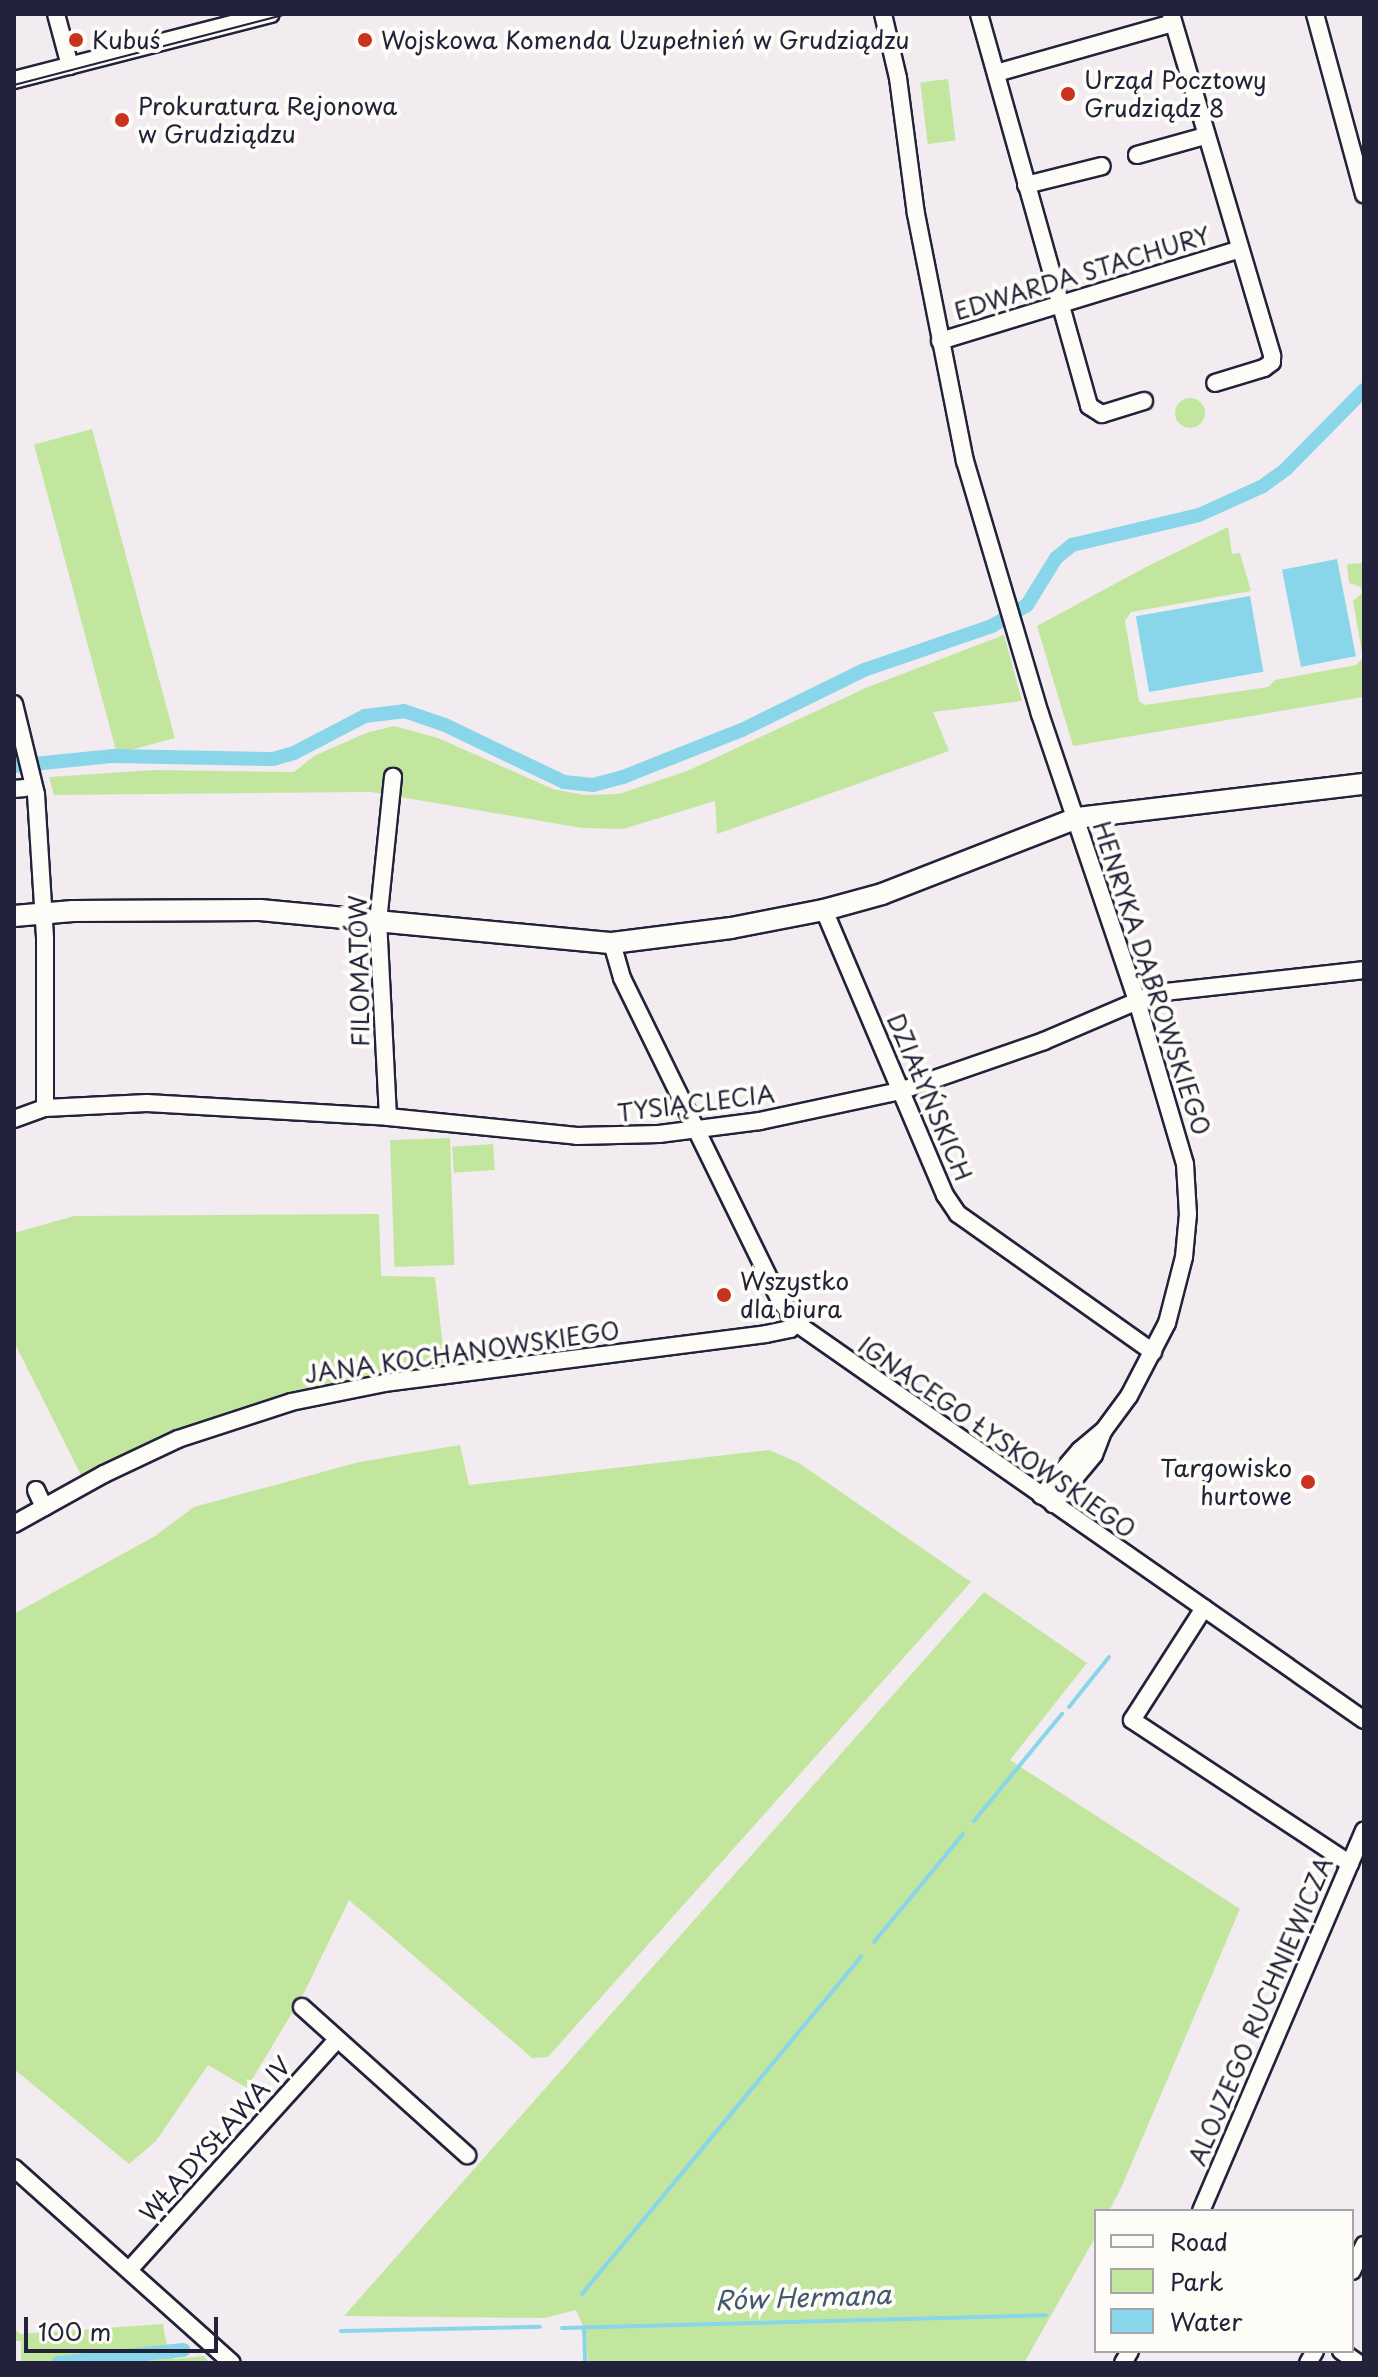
<!DOCTYPE html>
<meta charset="utf-8">
<style>
body{margin:0}
#map{position:relative;width:1378px;height:2377px;overflow:hidden;background:#f2ecf1;font-family:"Playpen Sans",sans-serif}
div>[style]{position:absolute}
.green>*{inset:0;background:#c3e69f;transform-origin:0 0}
.round{border-radius:50%}
.water>*{inset:0;background:#89d5e9;transform-origin:0 0}
.stream>*{height:4px;margin:-2px;padding:0 2px;transform-origin:2px;border-radius:2px;background:#89d5e9}
.canal>*{height:14px;margin:-7px;padding:0 7px;transform-origin:7px;border-radius:7px;background:#89d5e9}
.roads{filter:drop-shadow(2px 0 #22223b) drop-shadow(-2px 0 #22223b) drop-shadow(0 2px #22223b) drop-shadow(0 -2px #22223b)}
.minor>*{height:16px;margin:-8px;padding:0 8px;transform-origin:8px;border-radius:8px;background:#fdfcf7}
.major>*{height:20px;margin:-10px;padding:0 10px;transform-origin:10px;border-radius:10px;background:#fdfcf7}
.tram>*{height:2px;margin:-1px;padding:0 1px;transform-origin:1px;border-radius:1px;background:#22223b}
.dots>*{width:22px;height:22px;translate:-50% -50%;box-sizing:border-box;border:4px solid #fdfcf7;border-radius:50%}
span{translate:-50% -50%;white-space:nowrap;text-align:center;line-height:1.15;-webkit-text-stroke:8px #fdfcf7;paint-order:stroke}
.poi-label{font-size:24px;color:#22223b}
.left{translate:0 -50%;text-align:left}
.right{translate:-100% -50%;text-align:right}
.street-label{font-size:24px;color:#22223b}
.water-label{font-size:26px;color:#41586f;font-style:italic}
.frame{position:absolute;inset:0;border:16px solid #22223b;pointer-events:none}
.legend{position:absolute;left:1094px;top:2209px;width:260px;height:144px;box-sizing:border-box;background:#fdfcf7;border:2px solid #a5a5ac;margin:0;padding:10px 14px;list-style:none;font-size:24px;color:#22223b}
.legend li{display:flex;align-items:center;gap:16px;height:40px}
.legend b{width:40px;border:2px solid #a5a5ac}
.scale{position:absolute;left:24px;top:2317px;width:194px;height:36px;box-sizing:border-box;border:4px solid #22223b;border-top:0;padding-left:10px;font-size:24px;line-height:28px;white-space:nowrap;color:#22223b;-webkit-text-stroke:6px #fdfcf7;paint-order:stroke}
</style>
<div id="map">
<div class="green">
<i style="left:948px;top:79px;width:62px;height:28px;rotate:83deg"></i>
<i class="round" style="left:1175px;top:398px;width:30px;height:30px"></i>
<i style="left:92px;top:429px;width:320px;height:60px;rotate:75deg"></i>
<i style="clip-path:polygon(1228px 527px,1232px 554px,1240px 553px,1251px 591px,1131px 612px,1125px 621px,1139px 701px,1145px 705px,1268px 687px,1275px 680px,1356px 665px,1363px 658px,1353px 601px,1362px 593px,1361px 587px,1349px 583px,1347px 564px,1364px 563px,1364px 697px,1073px 746px,1037px 626px,1146px 567px)"></i>
<i style="clip-path:polygon(1004px 635px,1022px 701px,933px 712px,949px 751px,717px 834px,715px 801px,623px 829px,582px 828px,371px 792px,54px 795px,49px 777px,154px 770px,294px 772px,314px 756px,366px 733px,394px 726px,438px 738px,553px 789px,584px 795px,619px 794px,687px 771px,868px 687px)"></i>
<i style="left:450px;top:1138px;width:127px;height:60px;rotate:88deg"></i>
<i style="left:493px;top:1144px;width:26px;height:41px;rotate:86deg"></i>
<i style="clip-path:polygon(379px 1214px,381px 1276px,435px 1277px,445px 1364px,217px 1417px,148px 1444px,83px 1479px,14px 1342px,14px 1233px,74px 1216px)"></i>
<i style="clip-path:polygon(460px 1445px,469px 1485px,769px 1450px,799px 1463px,971px 1582px,548px 2057px,532px 2058px,349px 1900px,304px 1993px,247px 2088px,208px 2065px,156px 2141px,129px 2164px,14px 2069px,14px 1614px,155px 1536px,194px 1507px,359px 1462px)"></i>
<i style="clip-path:polygon(984px 1592px,1087px 1663px,1010px 1760px,1240px 1909px,1122px 2186px,1109px 2211px,1096px 2211px,1096px 2236px,1024px 2363px,588px 2363px,586px 2333px,576px 2310px,545px 2318px,344px 2316px)"></i>
<i style="clip-path:polygon(163px 2324px,168px 2352px,174px 2359px,204px 2356px,209px 2363px,130px 2363px,163px 2359px,21px 2363px,21px 2341px,14px 2341px,14px 2328px,20px 2334px)"></i>
</div>
<div class="water">
<i style="left:1337px;top:559px;width:99px;height:56px;rotate:79deg"></i>
<i style="left:1250px;top:596px;width:77px;height:116px;rotate:80deg"></i>
</div>
<div class="stream">
<i style="left:1069px;top:1707px;width:64px;rotate:-51.3deg"></i>
<i style="left:974px;top:1821px;width:139px;rotate:-50.6deg"></i>
<i style="left:874px;top:1942px;width:140px;rotate:-50.5deg"></i>
<i style="left:582px;top:2294px;width:438px;rotate:-50.4deg"></i>
<i style="left:584px;top:2327px;width:36px;rotate:88deg"></i>
<i style="left:562px;top:2328px;width:484px;rotate:-1.5deg"></i>
<i style="left:341px;top:2331px;width:199px;rotate:-1.2deg"></i>
</div>
<div class="canal">
<i style="left:14px;top:766px;width:100px;rotate:-5.8deg"></i>
<i style="left:113px;top:756px;width:160px;rotate:1.1deg"></i>
<i style="left:273px;top:759px;width:22px;rotate:-16deg"></i>
<i style="left:294px;top:753px;width:80px;rotate:-27.5deg"></i>
<i style="left:365px;top:716px;width:39px;rotate:-7deg"></i>
<i style="left:404px;top:711px;width:43px;rotate:18.9deg"></i>
<i style="left:445px;top:725px;width:132px;rotate:25.6deg"></i>
<i style="left:564px;top:782px;width:29px;rotate:6deg"></i>
<i style="left:593px;top:785px;width:31px;rotate:-15deg"></i>
<i style="left:623px;top:777px;width:128px;rotate:-21.6deg"></i>
<i style="left:742px;top:730px;width:136px;rotate:-26.2deg"></i>
<i style="left:864px;top:670px;width:135px;rotate:-19deg"></i>
<i style="left:992px;top:626px;width:41px;rotate:-31deg"></i>
<i style="left:1027px;top:605px;width:55px;rotate:-58.3deg"></i>
<i style="left:1056px;top:558px;width:21px;rotate:-39deg"></i>
<i style="left:1072px;top:545px;width:130px;rotate:-13.3deg"></i>
<i style="left:1199px;top:515px;width:70px;rotate:-24.4deg"></i>
<i style="left:1263px;top:486px;width:29px;rotate:-36deg"></i>
<i style="left:1286px;top:469px;width:111px;rotate:-45.4deg"></i>
<i style="left:58px;top:2363px;width:126px;rotate:-5.9deg"></i>
</div>
<div class="roads">
<div class="minor">
<i style="left:56px;top:14px;width:54px;rotate:74.9deg"></i>
<i style="left:883px;top:14px;width:66px;rotate:76.8deg"></i>
<i style="left:898px;top:78px;width:137px;rotate:82.5deg"></i>
<i style="left:916px;top:214px;width:252px;rotate:78.8deg"></i>
<i style="left:965px;top:461px;width:264px;rotate:73.5deg"></i>
<i style="left:1040px;top:714px;width:303px;rotate:71.3deg"></i>
<i style="left:1137px;top:1001px;width:170px;rotate:73.6deg"></i>
<i style="left:1185px;top:1164px;width:50px;rotate:86.6deg"></i>
<i style="left:1188px;top:1214px;width:43px;rotate:95.3deg"></i>
<i style="left:1184px;top:1257px;width:68px;rotate:104.4deg"></i>
<i style="left:1167px;top:1323px;width:82px;rotate:117.5deg"></i>
<i style="left:1129px;top:1396px;width:42px;rotate:126.3deg"></i>
<i style="left:1104px;top:1430px;width:31px;rotate:140deg"></i>
<i style="left:1080px;top:1450px;width:60px;rotate:130.3deg"></i>
<i style="left:979px;top:14px;width:407px;rotate:74.3deg"></i>
<i style="left:1089px;top:406px;width:15px;rotate:32deg"></i>
<i style="left:1102px;top:414px;width:44px;rotate:-17.2deg"></i>
<i style="left:1171px;top:14px;width:357px;rotate:73.5deg"></i>
<i style="left:1272px;top:356px;width:6px;rotate:90deg"></i>
<i style="left:1272px;top:362px;width:10px;rotate:143deg"></i>
<i style="left:1264px;top:368px;width:51px;rotate:163deg"></i>
<i style="left:1315px;top:14px;width:187px;rotate:74.8deg"></i>
<i style="left:996px;top:73px;width:184px;rotate:-15.8deg"></i>
<i style="left:14px;top:80px;width:265px;rotate:-14.4deg"></i>
<i style="left:1137px;top:155px;width:71px;rotate:-15.6deg"></i>
<i style="left:1026px;top:185px;width:78px;rotate:-14deg"></i>
<i style="left:940px;top:341px;width:312px;rotate:-17deg"></i>
<i style="left:14px;top:704px;width:93px;rotate:76.3deg"></i>
<i style="left:36px;top:794px;width:145px;rotate:86.4deg"></i>
<i style="left:45px;top:939px;width:169px;rotate:90deg"></i>
<i style="left:14px;top:789px;width:11px;rotate:-5deg"></i>
<i style="left:824px;top:910px;width:310px;rotate:67deg"></i>
<i style="left:945px;top:1195px;width:23px;rotate:56deg"></i>
<i style="left:958px;top:1214px;width:239px;rotate:35.3deg"></i>
<i style="left:612px;top:943px;width:36px;rotate:74deg"></i>
<i style="left:622px;top:978px;width:359px;rotate:63.9deg"></i>
<i style="left:780px;top:1300px;width:28px;rotate:55deg"></i>
<i style="left:796px;top:1323px;width:693px;rotate:34.95deg"></i>
<i style="left:388px;top:1117px;width:195px;rotate:-92.9deg"></i>
<i style="left:378px;top:922px;width:146px;rotate:-84.1deg"></i>
<i style="left:14px;top:1119px;width:33px;rotate:-20deg"></i>
<i style="left:45px;top:1108px;width:102px;rotate:-2.8deg"></i>
<i style="left:147px;top:1103px;width:241px;rotate:3.3deg"></i>
<i style="left:388px;top:1117px;width:190px;rotate:5.7deg"></i>
<i style="left:577px;top:1136px;width:82px;rotate:-1.4deg"></i>
<i style="left:659px;top:1134px;width:102px;rotate:-7.3deg"></i>
<i style="left:760px;top:1121px;width:143px;rotate:-12.1deg"></i>
<i style="left:900px;top:1091px;width:152px;rotate:-19.1deg"></i>
<i style="left:1044px;top:1041px;width:122px;rotate:-23.2deg"></i>
<i style="left:1156px;top:993px;width:209px;rotate:-6.3deg"></i>
<i style="left:36px;top:1490px;width:19px;rotate:65deg"></i>
<i style="left:1053px;top:1504px;width:64px;rotate:-50.1deg"></i>
<i style="left:1094px;top:1455px;width:25px;rotate:-69deg"></i>
<i style="left:14px;top:1524px;width:103px;rotate:-29.1deg"></i>
<i style="left:104px;top:1474px;width:82px;rotate:-25.3deg"></i>
<i style="left:178px;top:1439px;width:119px;rotate:-18.1deg"></i>
<i style="left:291px;top:1402px;width:95px;rotate:-11.5deg"></i>
<i style="left:384px;top:1383px;width:385px;rotate:-7.3deg"></i>
<i style="left:766px;top:1334px;width:25px;rotate:-12deg"></i>
<i style="left:790px;top:1329px;width:8px;rotate:-45deg"></i>
<i style="left:1204px;top:1608px;width:133px;rotate:122.7deg"></i>
<i style="left:1132px;top:1720px;width:261px;rotate:33.4deg"></i>
<i style="left:302px;top:2007px;width:222px;rotate:41.9deg"></i>
<i style="left:14px;top:2168px;width:292px;rotate:41.8deg"></i>
<i style="left:1201px;top:2211px;width:414px;rotate:-66.8deg"></i>
<i style="left:129px;top:2270px;width:310px;rotate:-47.9deg"></i>
<i style="left:1352px;top:2271px;width:29px;rotate:-65deg"></i>
<i style="left:1341px;top:2351px;width:21px;rotate:35deg"></i>
<i style="left:1123px;top:2363px;width:14px;rotate:-60deg"></i>
<i style="left:1308px;top:2363px;width:14px;rotate:-60deg"></i>
</div>
<div class="major">
<i style="left:14px;top:916px;width:59px;rotate:-4.8deg"></i>
<i style="left:73px;top:911px;width:187px;rotate:-0.3deg"></i>
<i style="left:260px;top:910px;width:354px;rotate:5.4deg"></i>
<i style="left:612px;top:943px;width:120px;rotate:-7.2deg"></i>
<i style="left:731px;top:928px;width:95px;rotate:-11deg"></i>
<i style="left:824px;top:910px;width:60px;rotate:-15.4deg"></i>
<i style="left:882px;top:894px;width:209px;rotate:-21.3deg"></i>
<i style="left:1077px;top:818px;width:289px;rotate:-6.8deg"></i>
</div>
</div>
<div class="tram">
<i style="left:14px;top:85px;width:282px;rotate:-14.6deg"></i>
</div>
<div class="dots">
<i style="left:76px;top:40px;background:#c8321e"></i>
<i style="left:365px;top:40px;background:#c8321e"></i>
<i style="left:1068px;top:94px;background:#c8321e"></i>
<i style="left:122px;top:120px;background:#c8321e"></i>
<i style="left:724px;top:1295px;background:#c8321e"></i>
<i style="left:1308px;top:1482px;background:#c8321e"></i>
</div>
<div class="poi-label">
<span class="left" style="left:92px;top:40px">Kubuś</span>
<span class="left" style="left:381px;top:40px">Wojskowa Komenda Uzupełnień w Grudziądzu</span>
<span class="left" style="left:1084px;top:94px">Urząd Pocztowy<br>Grudziądz 8</span>
<span class="left" style="left:138px;top:120px">Prokuratura Rejonowa<br>w Grudziądzu</span>
<span class="left" style="left:740px;top:1295px">Wszystko<br>dla biura</span>
<span class="right" style="left:1292px;top:1482px">Targowisko<br>hurtowe</span>
</div>
<div class="street-label">
<span style="left:1082px;top:273px;rotate:-17deg">EDWARDA STACHURY</span>
<span style="left:359px;top:971px;rotate:-91deg">FILOMATÓW</span>
<span style="left:1152px;top:978px;rotate:72deg">HENRYKA DĄBROWSKIEGO</span>
<span style="left:930px;top:1097px;rotate:67deg">DZIAŁYŃSKICH</span>
<span style="left:696px;top:1103px;rotate:-7deg">TYSIĄCLECIA</span>
<span style="left:462px;top:1352px;rotate:-8deg">JANA KOCHANOWSKIEGO</span>
<span style="left:997px;top:1437px;rotate:35deg">IGNACEGO ŁYSKOWSKIEGO</span>
<span style="left:1260px;top:2011px;rotate:-67deg">ALOJZEGO RUCHNIEWICZA</span>
<span style="left:215px;top:2139px;rotate:-48deg">WŁADYSŁAWA IV</span>
</div>
<div class="water-label">
<span style="left:803px;top:2297px;rotate:-2deg">Rów Hermana</span>
</div>
<div class="frame"></div>
<ul class="legend">
<li><b style="height:10px;background:#fdfcf7"></b>Road</li>
<li><b style="height:22px;background:#c3e69f"></b>Park</li>
<li><b style="height:22px;background:#89d5e9"></b>Water</li>
</ul>
<div class="scale">100 m</div>
</div>
